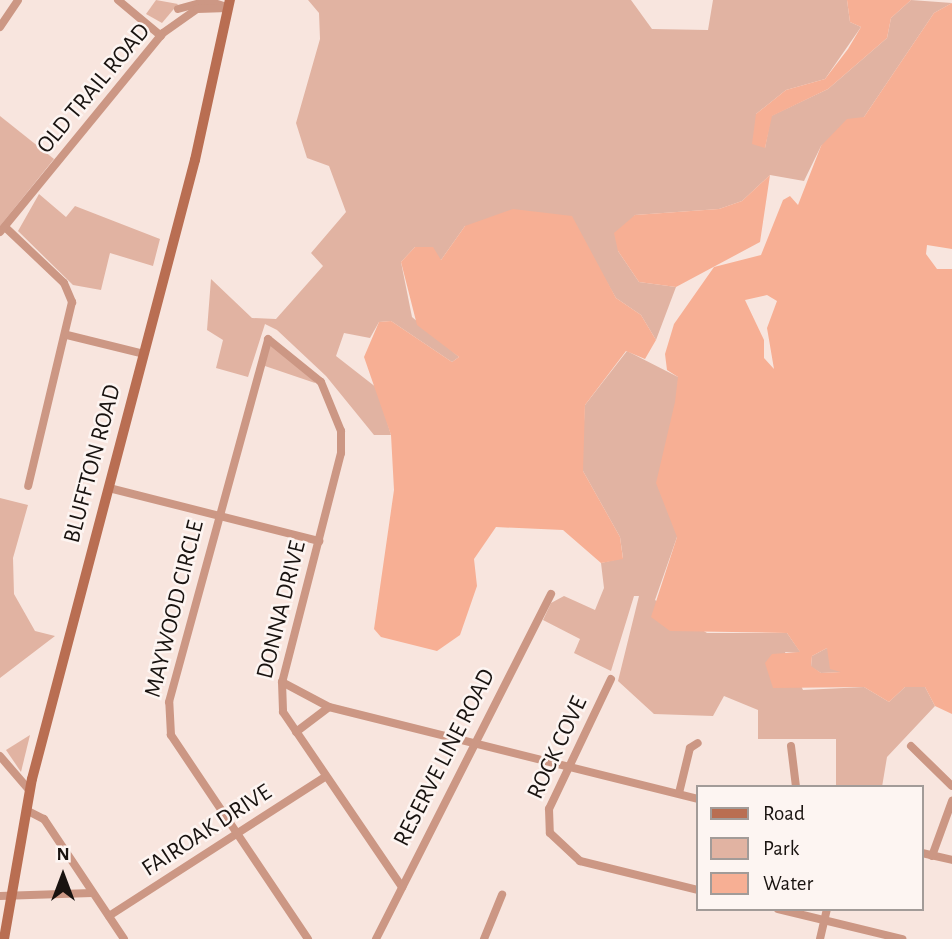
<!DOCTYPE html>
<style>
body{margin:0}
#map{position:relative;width:952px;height:939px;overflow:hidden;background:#f8e5de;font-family:"Alegreya Sans",sans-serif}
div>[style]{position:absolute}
.green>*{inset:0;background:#e1b3a2}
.water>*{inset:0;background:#f7af94}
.minor>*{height:8px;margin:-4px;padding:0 4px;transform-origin:4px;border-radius:4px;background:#cc9784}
.secondary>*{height:10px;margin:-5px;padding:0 5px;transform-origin:5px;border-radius:5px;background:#b96e52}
span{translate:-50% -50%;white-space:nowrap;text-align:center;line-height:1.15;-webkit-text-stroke:5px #fdf5f2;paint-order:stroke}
.street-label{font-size:24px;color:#191310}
.legend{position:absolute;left:696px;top:785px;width:228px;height:126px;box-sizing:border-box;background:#fdf5f2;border:2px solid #a29b98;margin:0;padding:9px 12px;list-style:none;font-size:21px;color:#191310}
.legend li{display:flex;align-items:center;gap:14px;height:35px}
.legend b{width:35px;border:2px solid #a29b98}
.north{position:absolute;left:28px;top:841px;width:70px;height:70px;-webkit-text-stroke:5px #fdf5f2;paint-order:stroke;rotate:0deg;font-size:19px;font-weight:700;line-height:28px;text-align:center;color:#191310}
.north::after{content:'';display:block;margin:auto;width:24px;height:32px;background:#191310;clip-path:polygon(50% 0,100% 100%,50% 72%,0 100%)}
</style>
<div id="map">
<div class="green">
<i style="clip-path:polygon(156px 0,178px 4px,162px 23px,146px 14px)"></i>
<i style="clip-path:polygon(308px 0,631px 0,652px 29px,708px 30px,713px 0,847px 0,850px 22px,861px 27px,825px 79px,786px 90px,756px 114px,765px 148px,771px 116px,828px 89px,887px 38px,891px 18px,911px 0,952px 3px,934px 13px,864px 117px,821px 146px,804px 181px,770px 175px,742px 201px,719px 209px,635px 215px,618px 251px,639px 282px,676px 287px,656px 340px,641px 315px,616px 298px,594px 260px,465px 226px,441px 260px,415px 247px,401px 262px,412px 317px,459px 357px,452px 362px,391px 321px,379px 322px,370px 338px,344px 333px,336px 356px,377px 388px,391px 435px,374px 435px,326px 376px,277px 330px,265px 324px,248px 377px,216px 368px,223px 340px,207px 330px,211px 279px,252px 318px,276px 319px,323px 266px,311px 253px,346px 212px,329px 166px,307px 158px,296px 123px,320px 39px,319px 13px)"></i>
<i style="clip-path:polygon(0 116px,54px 159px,0 226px)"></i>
<i style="clip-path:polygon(39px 194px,66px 217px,75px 206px,160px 239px,153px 266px,110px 253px,101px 290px,73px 285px,18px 231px)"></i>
<i style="clip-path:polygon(270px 343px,314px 380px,315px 383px,262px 365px)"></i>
<i style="clip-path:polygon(627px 351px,678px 377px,677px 537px,655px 600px,707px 633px,787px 633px,801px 653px,785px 652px,803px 690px,864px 687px,889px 702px,905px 687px,925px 687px,935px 706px,887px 757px,882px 787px,836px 787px,836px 739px,758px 739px,758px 710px,724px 696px,713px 716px,654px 714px,618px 681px,639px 596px,634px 596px,611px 671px,574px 653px,580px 639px,543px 620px,551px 603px,564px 596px,595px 610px,604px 588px,601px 563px,623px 558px,620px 537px,583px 471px,583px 438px,585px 405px)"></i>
<i style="clip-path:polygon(0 498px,28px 505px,13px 558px,14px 594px,35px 631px,55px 636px,0 678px)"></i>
<i style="clip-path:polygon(827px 648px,830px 650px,842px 672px,821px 673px,811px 667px,812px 656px)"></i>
<i style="clip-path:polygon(30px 735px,21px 772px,6px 750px)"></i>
</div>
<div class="water">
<i style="clip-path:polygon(847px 0,911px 0,891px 18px,887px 38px,828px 89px,772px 116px,765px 148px,752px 144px,756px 114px,786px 90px,825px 79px,848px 49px,861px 27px,850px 22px)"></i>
<i style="clip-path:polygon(evenodd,952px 3px,952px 249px,927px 245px,926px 254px,937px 269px,952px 269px,952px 714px,935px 706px,925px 687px,905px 687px,889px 702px,864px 687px,773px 688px,765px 663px,772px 654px,800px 652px,787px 633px,670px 631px,651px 617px,677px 537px,656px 483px,675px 402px,678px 377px,667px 370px,665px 354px,674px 324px,714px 267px,761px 255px,783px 200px,790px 196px,798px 205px,821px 146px,847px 119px,864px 117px,934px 13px,952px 3px,767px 295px,777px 301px,767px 328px,774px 369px,764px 358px,764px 340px,745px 300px,767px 295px,952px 3px,827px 648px,830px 669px,841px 672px,821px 673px,811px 666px,812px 656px,827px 648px)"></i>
<i style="clip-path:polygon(770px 175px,760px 242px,676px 287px,639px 282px,618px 251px,614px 233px,635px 215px,719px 209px,742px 201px)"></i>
<i style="clip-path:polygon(513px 209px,572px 216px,616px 298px,641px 315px,656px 340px,645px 359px,626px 351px,585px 405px,583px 471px,620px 537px,623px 559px,601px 563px,563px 530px,496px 527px,474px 559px,477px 586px,460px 635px,437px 651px,381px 637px,374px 629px,394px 490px,391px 435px,364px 357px,379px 322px,391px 321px,452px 362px,459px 357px,417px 325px,401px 262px,415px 247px,433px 247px,441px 260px,465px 226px)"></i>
</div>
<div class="minor">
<i style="left:118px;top:0;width:56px;rotate:39.9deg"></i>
<i style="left:178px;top:9px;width:31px;rotate:-15deg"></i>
<i style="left:208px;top:1px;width:19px;rotate:18deg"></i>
<i style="left:0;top:27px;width:32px;rotate:-56deg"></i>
<i style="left:5px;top:227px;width:81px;rotate:43.5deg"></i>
<i style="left:64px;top:283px;width:21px;rotate:67deg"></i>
<i style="left:72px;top:302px;width:189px;rotate:103.4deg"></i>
<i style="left:0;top:232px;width:257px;rotate:-50.7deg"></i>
<i style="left:163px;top:33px;width:42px;rotate:-35.2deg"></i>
<i style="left:197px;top:9px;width:31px;rotate:-2deg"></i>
<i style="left:67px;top:335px;width:79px;rotate:13.9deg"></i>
<i style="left:109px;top:488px;width:217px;rotate:14.2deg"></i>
<i style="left:611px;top:679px;width:144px;rotate:115.5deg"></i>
<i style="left:549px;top:809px;width:24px;rotate:88deg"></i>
<i style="left:550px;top:833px;width:41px;rotate:43deg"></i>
<i style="left:580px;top:861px;width:122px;rotate:13.8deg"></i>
<i style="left:282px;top:682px;width:53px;rotate:28deg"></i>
<i style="left:329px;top:707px;width:380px;rotate:14deg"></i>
<i style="left:296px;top:732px;width:41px;rotate:-37.1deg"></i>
<i style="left:791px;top:746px;width:41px;rotate:83deg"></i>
<i style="left:911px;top:746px;width:57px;rotate:44.3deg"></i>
<i style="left:0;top:756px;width:46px;rotate:49.4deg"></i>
<i style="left:679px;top:793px;width:46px;rotate:-76.3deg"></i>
<i style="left:690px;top:748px;width:9px;rotate:-32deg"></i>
<i style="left:26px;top:810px;width:20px;rotate:27deg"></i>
<i style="left:44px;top:819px;width:144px;rotate:56.3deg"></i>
<i style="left:922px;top:853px;width:31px;rotate:13deg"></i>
<i style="left:932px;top:856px;width:59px;rotate:-70deg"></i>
<i style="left:0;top:896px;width:92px;rotate:-1.9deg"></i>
<i style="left:778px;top:909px;width:128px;rotate:13.6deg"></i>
<i style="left:109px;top:916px;width:257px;rotate:-32.8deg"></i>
<i style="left:308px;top:939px;width:246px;rotate:-123.9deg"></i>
<i style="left:171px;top:735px;width:33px;rotate:-93deg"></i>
<i style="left:169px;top:702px;width:376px;rotate:-74.7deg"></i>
<i style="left:268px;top:339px;width:68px;rotate:39.1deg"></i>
<i style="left:321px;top:382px;width:53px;rotate:67.8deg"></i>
<i style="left:341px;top:431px;width:22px;rotate:90deg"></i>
<i style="left:341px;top:453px;width:236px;rotate:104.4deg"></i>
<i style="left:282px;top:682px;width:30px;rotate:88deg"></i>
<i style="left:283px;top:712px;width:212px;rotate:55.8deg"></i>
<i style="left:376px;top:939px;width:387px;rotate:-63.1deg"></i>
<i style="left:484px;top:939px;width:48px;rotate:-67.8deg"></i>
<i style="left:820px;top:939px;width:31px;rotate:-77deg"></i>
</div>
<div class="secondary">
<i style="left:4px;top:939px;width:162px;rotate:-80.1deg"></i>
<i style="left:32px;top:779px;width:640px;rotate:-75.25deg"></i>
<i style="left:195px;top:160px;width:164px;rotate:-77.7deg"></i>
</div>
<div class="street-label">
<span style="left:94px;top:89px;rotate:-50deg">OLD TRAIL ROAD</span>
<span style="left:93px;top:464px;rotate:-75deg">BLUFFTON ROAD</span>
<span style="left:175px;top:609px;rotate:-76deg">MAYWOOD CIRCLE</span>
<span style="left:282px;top:610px;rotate:-76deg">DONNA DRIVE</span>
<span style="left:558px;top:748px;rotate:-65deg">ROCK COVE</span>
<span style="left:445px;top:758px;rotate:-63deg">RESERVE LINE ROAD</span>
<span style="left:207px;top:831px;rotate:-33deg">FAIROAK DRIVE</span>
</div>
<ul class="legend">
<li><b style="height:9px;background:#b96e52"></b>Road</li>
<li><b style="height:19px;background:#e1b3a2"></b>Park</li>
<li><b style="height:19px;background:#f7af94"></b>Water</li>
</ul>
<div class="north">N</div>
</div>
